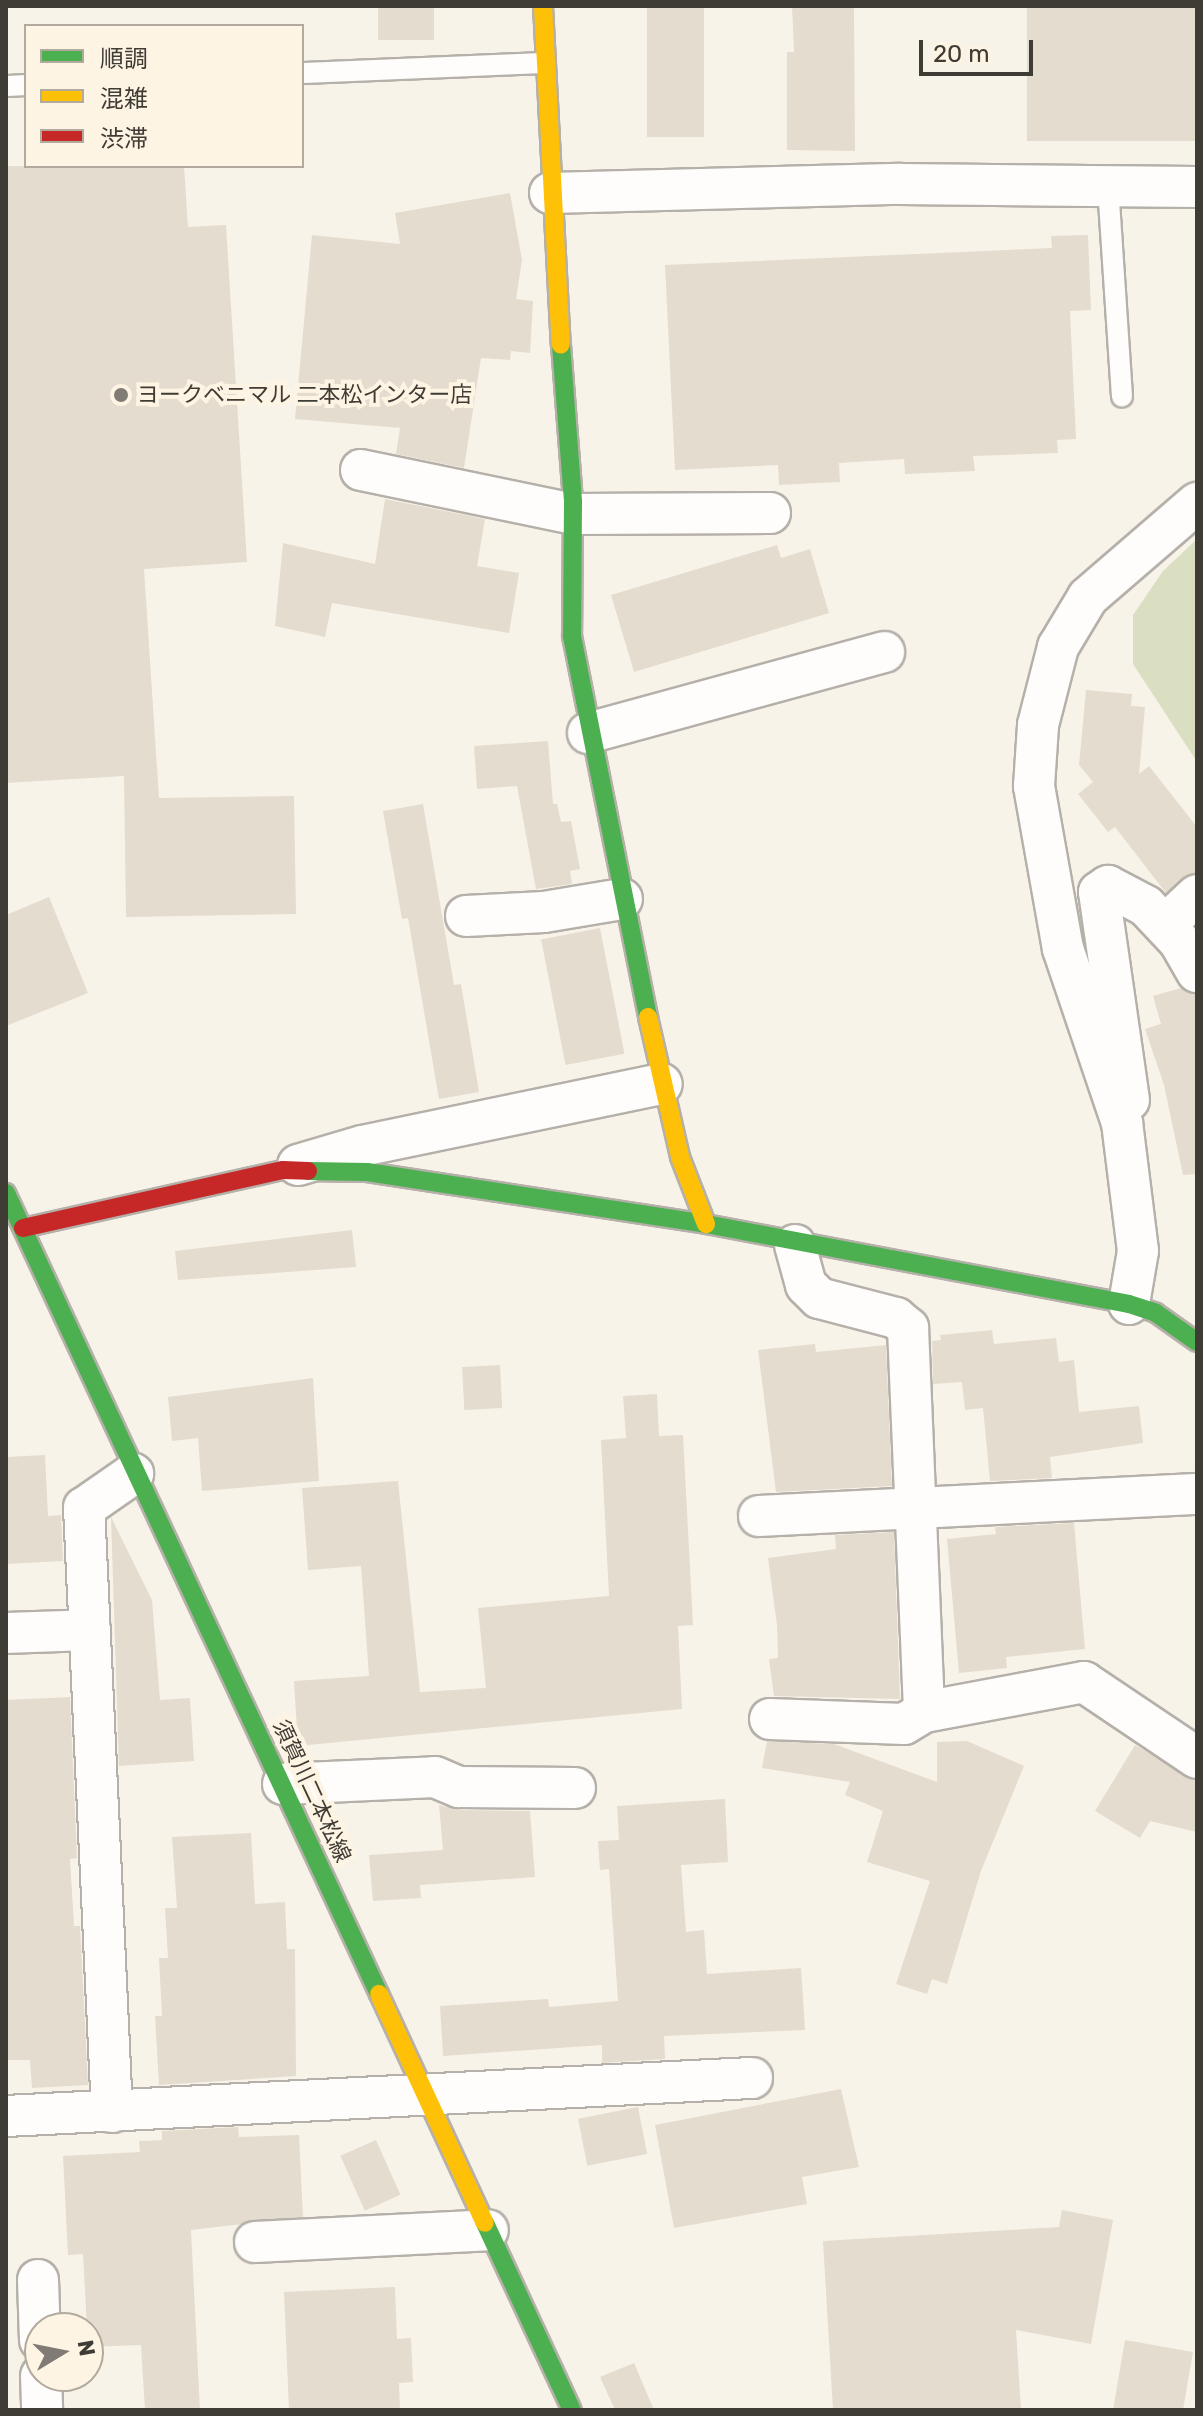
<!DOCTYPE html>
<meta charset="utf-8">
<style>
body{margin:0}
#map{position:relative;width:1203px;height:2416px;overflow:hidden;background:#f8f3e9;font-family:Rubik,"Noto Sans JP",sans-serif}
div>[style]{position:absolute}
.green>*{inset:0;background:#dadfc2}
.building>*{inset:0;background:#e4dcce;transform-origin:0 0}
.roads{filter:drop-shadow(2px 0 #b5b0a9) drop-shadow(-2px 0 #b5b0a9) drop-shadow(0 2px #b5b0a9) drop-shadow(0 -2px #b5b0a9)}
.lane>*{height:20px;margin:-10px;padding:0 10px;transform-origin:10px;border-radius:10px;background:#fefdfc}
.street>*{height:40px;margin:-20px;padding:0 20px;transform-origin:20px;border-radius:20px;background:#fefdfc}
.fast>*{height:18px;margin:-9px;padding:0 9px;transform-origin:9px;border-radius:9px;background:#4caf50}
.slow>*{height:18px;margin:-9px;padding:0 9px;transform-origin:9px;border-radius:9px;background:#ffc107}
.jam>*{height:18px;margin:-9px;padding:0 9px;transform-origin:9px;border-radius:9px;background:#c62828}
.dots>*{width:22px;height:22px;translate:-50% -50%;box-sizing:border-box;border:4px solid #fef4e3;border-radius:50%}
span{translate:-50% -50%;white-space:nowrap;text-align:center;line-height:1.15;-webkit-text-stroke:8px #fef4e3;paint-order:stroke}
.poi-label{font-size:22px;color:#3f3b35}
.left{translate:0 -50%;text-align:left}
.street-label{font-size:22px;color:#3f3b35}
.frame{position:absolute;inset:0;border:8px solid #3f3b35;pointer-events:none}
.legend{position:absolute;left:24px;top:24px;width:280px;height:144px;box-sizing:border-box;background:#fef4e3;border:2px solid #b2aa9d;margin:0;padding:10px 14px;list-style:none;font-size:24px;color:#3f3b35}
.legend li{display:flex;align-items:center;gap:16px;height:40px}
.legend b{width:40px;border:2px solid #b2aa9d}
.north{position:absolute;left:24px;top:2312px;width:80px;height:80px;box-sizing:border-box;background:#fef4e3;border:2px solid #b2aa9d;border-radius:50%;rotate:80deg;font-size:22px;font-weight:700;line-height:32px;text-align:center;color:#3f3b35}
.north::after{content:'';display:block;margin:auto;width:28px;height:36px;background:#807b74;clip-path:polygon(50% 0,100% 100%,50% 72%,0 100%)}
.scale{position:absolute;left:919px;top:40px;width:114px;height:36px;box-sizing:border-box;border:4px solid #3f3b35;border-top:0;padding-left:10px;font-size:24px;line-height:28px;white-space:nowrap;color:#3f3b35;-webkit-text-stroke:6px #fef4e3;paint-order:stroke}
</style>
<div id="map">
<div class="green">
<i style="clip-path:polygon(1197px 539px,1197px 762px,1133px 664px,1133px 615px,1163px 571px)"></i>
</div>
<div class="building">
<i style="left:378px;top:6px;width:56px;height:34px"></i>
<i style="left:647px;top:6px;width:57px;height:131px"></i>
<i style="clip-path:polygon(792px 6px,854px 6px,855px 151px,787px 150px,787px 52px,794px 52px)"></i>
<i style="left:1027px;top:6px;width:170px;height:135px"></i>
<i style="clip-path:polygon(6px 166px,184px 166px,188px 227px,226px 225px,247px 562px,144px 569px,159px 798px,294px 796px,296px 914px,126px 917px,124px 776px,6px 783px)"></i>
<i style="clip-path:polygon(510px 193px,522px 260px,516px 299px,533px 301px,530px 353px,511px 351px,510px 360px,481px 358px,464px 468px,396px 454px,400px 428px,295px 419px,312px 235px,400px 244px,395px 213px)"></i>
<i style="clip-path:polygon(1088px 235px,1091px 310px,1070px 311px,1076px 439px,1057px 440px,1058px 453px,973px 456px,975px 471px,905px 474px,904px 459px,839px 463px,840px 482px,779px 485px,778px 465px,675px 470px,665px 265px,1052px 248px,1051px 236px)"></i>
<i style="clip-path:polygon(385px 499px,485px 519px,477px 566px,519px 573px,509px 633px,332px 603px,325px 637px,275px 626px,283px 543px,375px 564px)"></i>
<i style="clip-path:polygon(777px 545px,781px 558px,810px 549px,829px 613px,634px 672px,611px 595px)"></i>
<i style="clip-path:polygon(1086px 690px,1132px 694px,1131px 706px,1145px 707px,1139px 774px,1149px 766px,1197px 827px,1197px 873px,1166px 893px,1115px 827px,1108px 832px,1078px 794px,1093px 782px,1079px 765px)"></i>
<i style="clip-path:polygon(548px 741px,553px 804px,557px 804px,561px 822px,571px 821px,580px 869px,570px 871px,572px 884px,536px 889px,517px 786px,477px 789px,474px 746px)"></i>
<i style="clip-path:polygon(423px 804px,454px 985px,461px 984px,479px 1092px,439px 1099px,408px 918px,402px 919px,383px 811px)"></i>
<i style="clip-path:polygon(49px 897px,88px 993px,6px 1026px,6px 915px)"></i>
<i style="left:600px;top:928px;width:128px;height:60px;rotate:79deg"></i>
<i style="clip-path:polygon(1181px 988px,1197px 995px,1197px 1174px,1183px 1175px,1164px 1085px,1145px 1029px,1161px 1024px,1153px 996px)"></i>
<i style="clip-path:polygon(352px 1230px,356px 1267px,178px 1280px,175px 1251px)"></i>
<i style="clip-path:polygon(992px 1330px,994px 1344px,1056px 1338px,1059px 1362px,1074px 1360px,1079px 1412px,1139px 1406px,1143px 1443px,1050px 1457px,1052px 1478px,990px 1481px,983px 1408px,965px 1410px,962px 1382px,933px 1384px,932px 1341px,941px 1340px,940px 1335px)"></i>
<i style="clip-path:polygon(815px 1344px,816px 1352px,886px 1345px,892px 1486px,776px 1492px,758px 1350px)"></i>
<i style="left:500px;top:1365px;width:43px;height:38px;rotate:87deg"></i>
<i style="clip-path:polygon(313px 1378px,319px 1481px,202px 1491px,198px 1438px,172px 1441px,168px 1397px)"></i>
<i style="clip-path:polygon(657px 1394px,659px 1436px,683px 1435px,693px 1625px,678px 1626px,682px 1709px,298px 1746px,294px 1681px,369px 1676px,361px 1566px,308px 1570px,302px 1488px,398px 1481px,420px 1692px,486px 1688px,478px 1608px,609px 1596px,601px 1440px,626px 1438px,623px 1396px)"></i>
<i style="clip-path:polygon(45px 1455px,48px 1516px,61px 1515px,63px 1561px,6px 1564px,6px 1457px)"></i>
<i style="clip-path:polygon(111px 1517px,152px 1600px,160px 1700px,190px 1698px,194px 1761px,119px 1766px)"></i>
<i style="clip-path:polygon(1074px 1523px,1085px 1649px,1006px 1657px,1007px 1668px,959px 1673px,947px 1539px,996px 1534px,995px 1527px)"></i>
<i style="clip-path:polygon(894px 1532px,900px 1699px,774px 1696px,769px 1659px,778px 1658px,777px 1625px,768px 1558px,836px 1549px,835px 1535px)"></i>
<i style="clip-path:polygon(70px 1697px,77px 1858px,70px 1859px,74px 1926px,80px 1926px,88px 2085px,32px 2088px,30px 2060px,6px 2060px,6px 1700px)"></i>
<i style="clip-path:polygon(767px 1741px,834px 1744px,937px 1782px,937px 1742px,967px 1741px,1024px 1766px,981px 1871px,947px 1984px,932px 1979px,927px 1994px,896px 1984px,930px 1881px,867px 1862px,883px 1811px,845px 1795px,850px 1782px,762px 1768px)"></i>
<i style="clip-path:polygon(1135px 1745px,1197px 1781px,1197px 1832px,1150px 1821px,1140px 1838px,1095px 1811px)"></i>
<i style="clip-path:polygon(725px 1799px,728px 1862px,681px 1865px,686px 1932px,704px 1930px,707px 1974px,801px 1968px,805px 2030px,664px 2036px,665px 2059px,602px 2063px,602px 2045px,443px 2056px,440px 2006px,548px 1999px,549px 2007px,618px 2001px,609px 1869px,600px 1870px,598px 1841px,619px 1840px,617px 1806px)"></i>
<i style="clip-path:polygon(439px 1805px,459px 1810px,530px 1811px,535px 1877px,420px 1885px,421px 1898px,373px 1901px,369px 1855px,443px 1850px)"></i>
<i style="clip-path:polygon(251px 1833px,255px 1904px,285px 1902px,287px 1949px,295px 1949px,296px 2076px,159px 2085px,155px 2016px,162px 2016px,159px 1958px,168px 1958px,165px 1908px,177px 1908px,172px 1837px)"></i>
<i style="clip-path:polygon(841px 2089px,859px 2167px,802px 2177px,807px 2204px,674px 2228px,655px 2125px)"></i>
<i style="left:638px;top:2107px;width:48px;height:61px;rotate:79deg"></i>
<i style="clip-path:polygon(238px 2127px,239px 2137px,299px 2135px,303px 2217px,191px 2230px,200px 2410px,145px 2410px,141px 2345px,88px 2347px,83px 2254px,68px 2255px,63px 2156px,140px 2152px,139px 2141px,162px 2140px,162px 2131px)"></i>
<i style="left:376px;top:2140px;width:60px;height:39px;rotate:66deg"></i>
<i style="clip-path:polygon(1062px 2210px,1113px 2220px,1091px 2344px,1016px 2330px,1021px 2410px,833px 2410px,823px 2241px,1059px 2227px)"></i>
<i style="clip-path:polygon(395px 2287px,397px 2339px,411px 2338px,413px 2382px,399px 2383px,400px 2410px,289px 2410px,284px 2292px)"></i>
<i style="clip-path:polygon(1125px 2340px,1193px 2352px,1183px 2410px,1113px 2410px)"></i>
<i style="clip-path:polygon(634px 2363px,654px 2410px,615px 2410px,600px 2377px)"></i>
</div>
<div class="roads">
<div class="lane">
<i style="left:302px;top:73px;width:243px;rotate:-2.4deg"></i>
<i style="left:6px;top:86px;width:20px;rotate:-3deg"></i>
<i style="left:1108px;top:186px;width:211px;rotate:86.2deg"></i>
</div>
<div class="street">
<i style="left:550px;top:193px;width:350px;rotate:-1.5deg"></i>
<i style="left:900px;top:184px;width:297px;rotate:0.6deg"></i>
<i style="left:361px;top:470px;width:217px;rotate:11.7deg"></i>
<i style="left:573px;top:514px;width:197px;rotate:-0.3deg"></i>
<i style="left:588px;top:733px;width:307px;rotate:-15.3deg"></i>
<i style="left:466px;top:916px;width:78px;rotate:-2.9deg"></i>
<i style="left:544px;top:912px;width:79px;rotate:-9.5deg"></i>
<i style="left:1166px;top:924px;width:42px;rotate:-43.1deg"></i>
<i style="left:1129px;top:1100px;width:210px;rotate:-98.2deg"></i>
<i style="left:1099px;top:892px;width:11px;rotate:-34deg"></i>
<i style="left:1108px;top:886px;width:43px;rotate:27.8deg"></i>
<i style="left:1146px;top:906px;width:48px;rotate:46.7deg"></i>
<i style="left:1179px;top:941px;width:36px;rotate:60deg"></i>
<i style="left:298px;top:1165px;width:67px;rotate:-16.5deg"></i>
<i style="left:362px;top:1146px;width:306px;rotate:-11.7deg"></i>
<i style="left:795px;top:1245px;width:41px;rotate:74.6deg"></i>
<i style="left:806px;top:1285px;width:18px;rotate:45deg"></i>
<i style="left:819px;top:1298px;width:80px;rotate:14.6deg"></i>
<i style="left:896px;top:1318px;width:16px;rotate:40deg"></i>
<i style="left:908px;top:1328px;width:384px;rotate:87.6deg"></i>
<i style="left:924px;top:1712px;width:163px;rotate:-10.6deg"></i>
<i style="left:1084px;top:1682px;width:136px;rotate:33.9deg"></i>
<i style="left:1129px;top:1304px;width:54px;rotate:-80.4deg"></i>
<i style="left:1138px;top:1251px;width:129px;rotate:-97.1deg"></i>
<i style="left:1122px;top:1123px;width:184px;rotate:-108.7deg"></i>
<i style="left:1063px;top:949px;width:166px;rotate:-100.1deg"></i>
<i style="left:1034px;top:786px;width:61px;rotate:-86.2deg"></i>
<i style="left:1038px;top:725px;width:81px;rotate:-75.6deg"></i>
<i style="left:1058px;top:647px;width:58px;rotate:-59deg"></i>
<i style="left:1088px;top:597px;width:144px;rotate:-40.8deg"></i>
<i style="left:759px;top:1516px;width:439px;rotate:-2.9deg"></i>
<i style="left:6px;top:1633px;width:84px;rotate:-2deg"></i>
<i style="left:770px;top:1719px;width:134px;rotate:2.1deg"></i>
<i style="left:904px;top:1724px;width:23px;rotate:-31deg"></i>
<i style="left:283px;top:1784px;width:152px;rotate:-2.6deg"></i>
<i style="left:435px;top:1777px;width:26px;rotate:23deg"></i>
<i style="left:459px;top:1787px;width:116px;rotate:0.5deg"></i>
<i style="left:112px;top:2112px;width:605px;rotate:-92.65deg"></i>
<i style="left:84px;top:1508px;width:60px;rotate:-34.8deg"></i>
<i style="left:6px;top:2116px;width:747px;rotate:-2.92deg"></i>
<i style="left:255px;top:2242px;width:233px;rotate:-2.9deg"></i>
<i style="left:38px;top:2280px;width:60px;rotate:88.1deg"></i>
<i style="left:41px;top:2376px;width:34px;rotate:88deg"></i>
</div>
<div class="fast">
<i style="left:561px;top:345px;width:157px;rotate:85.6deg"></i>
<i style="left:573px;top:502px;width:134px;rotate:90.4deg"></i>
<i style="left:572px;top:636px;width:389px;rotate:78.7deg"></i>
<i style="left:308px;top:1171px;width:59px;rotate:1deg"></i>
<i style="left:367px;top:1172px;width:343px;rotate:8.7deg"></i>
<i style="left:706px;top:1224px;width:430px;rotate:10.7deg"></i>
<i style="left:1129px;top:1304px;width:28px;rotate:18deg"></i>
<i style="left:1156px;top:1313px;width:50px;rotate:35.3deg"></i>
<i style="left:6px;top:1193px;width:884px;rotate:65.03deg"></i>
<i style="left:485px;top:2223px;width:206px;rotate:65.1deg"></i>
</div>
<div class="slow">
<i style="left:543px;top:6px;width:339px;rotate:87deg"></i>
<i style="left:648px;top:1017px;width:144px;rotate:77.1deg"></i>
<i style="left:680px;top:1157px;width:72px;rotate:68.8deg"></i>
<i style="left:379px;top:1994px;width:252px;rotate:65.2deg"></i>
</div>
<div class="jam">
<i style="left:23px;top:1228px;width:266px;rotate:-12.6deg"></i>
<i style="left:283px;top:1170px;width:25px;rotate:2deg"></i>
</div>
</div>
<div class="dots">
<i style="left:121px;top:395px;background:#807b74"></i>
</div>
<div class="poi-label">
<span class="left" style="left:137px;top:395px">ヨークベニマル 二本松インター店</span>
</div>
<div class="street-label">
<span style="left:312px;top:1791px;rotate:65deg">須賀川二本松線</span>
</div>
<div class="frame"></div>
<ul class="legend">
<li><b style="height:10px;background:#4caf50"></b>順調</li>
<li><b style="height:10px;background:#ffc107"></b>混雑</li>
<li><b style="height:10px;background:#c62828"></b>渋滞</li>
</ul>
<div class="north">N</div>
<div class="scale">20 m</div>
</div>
